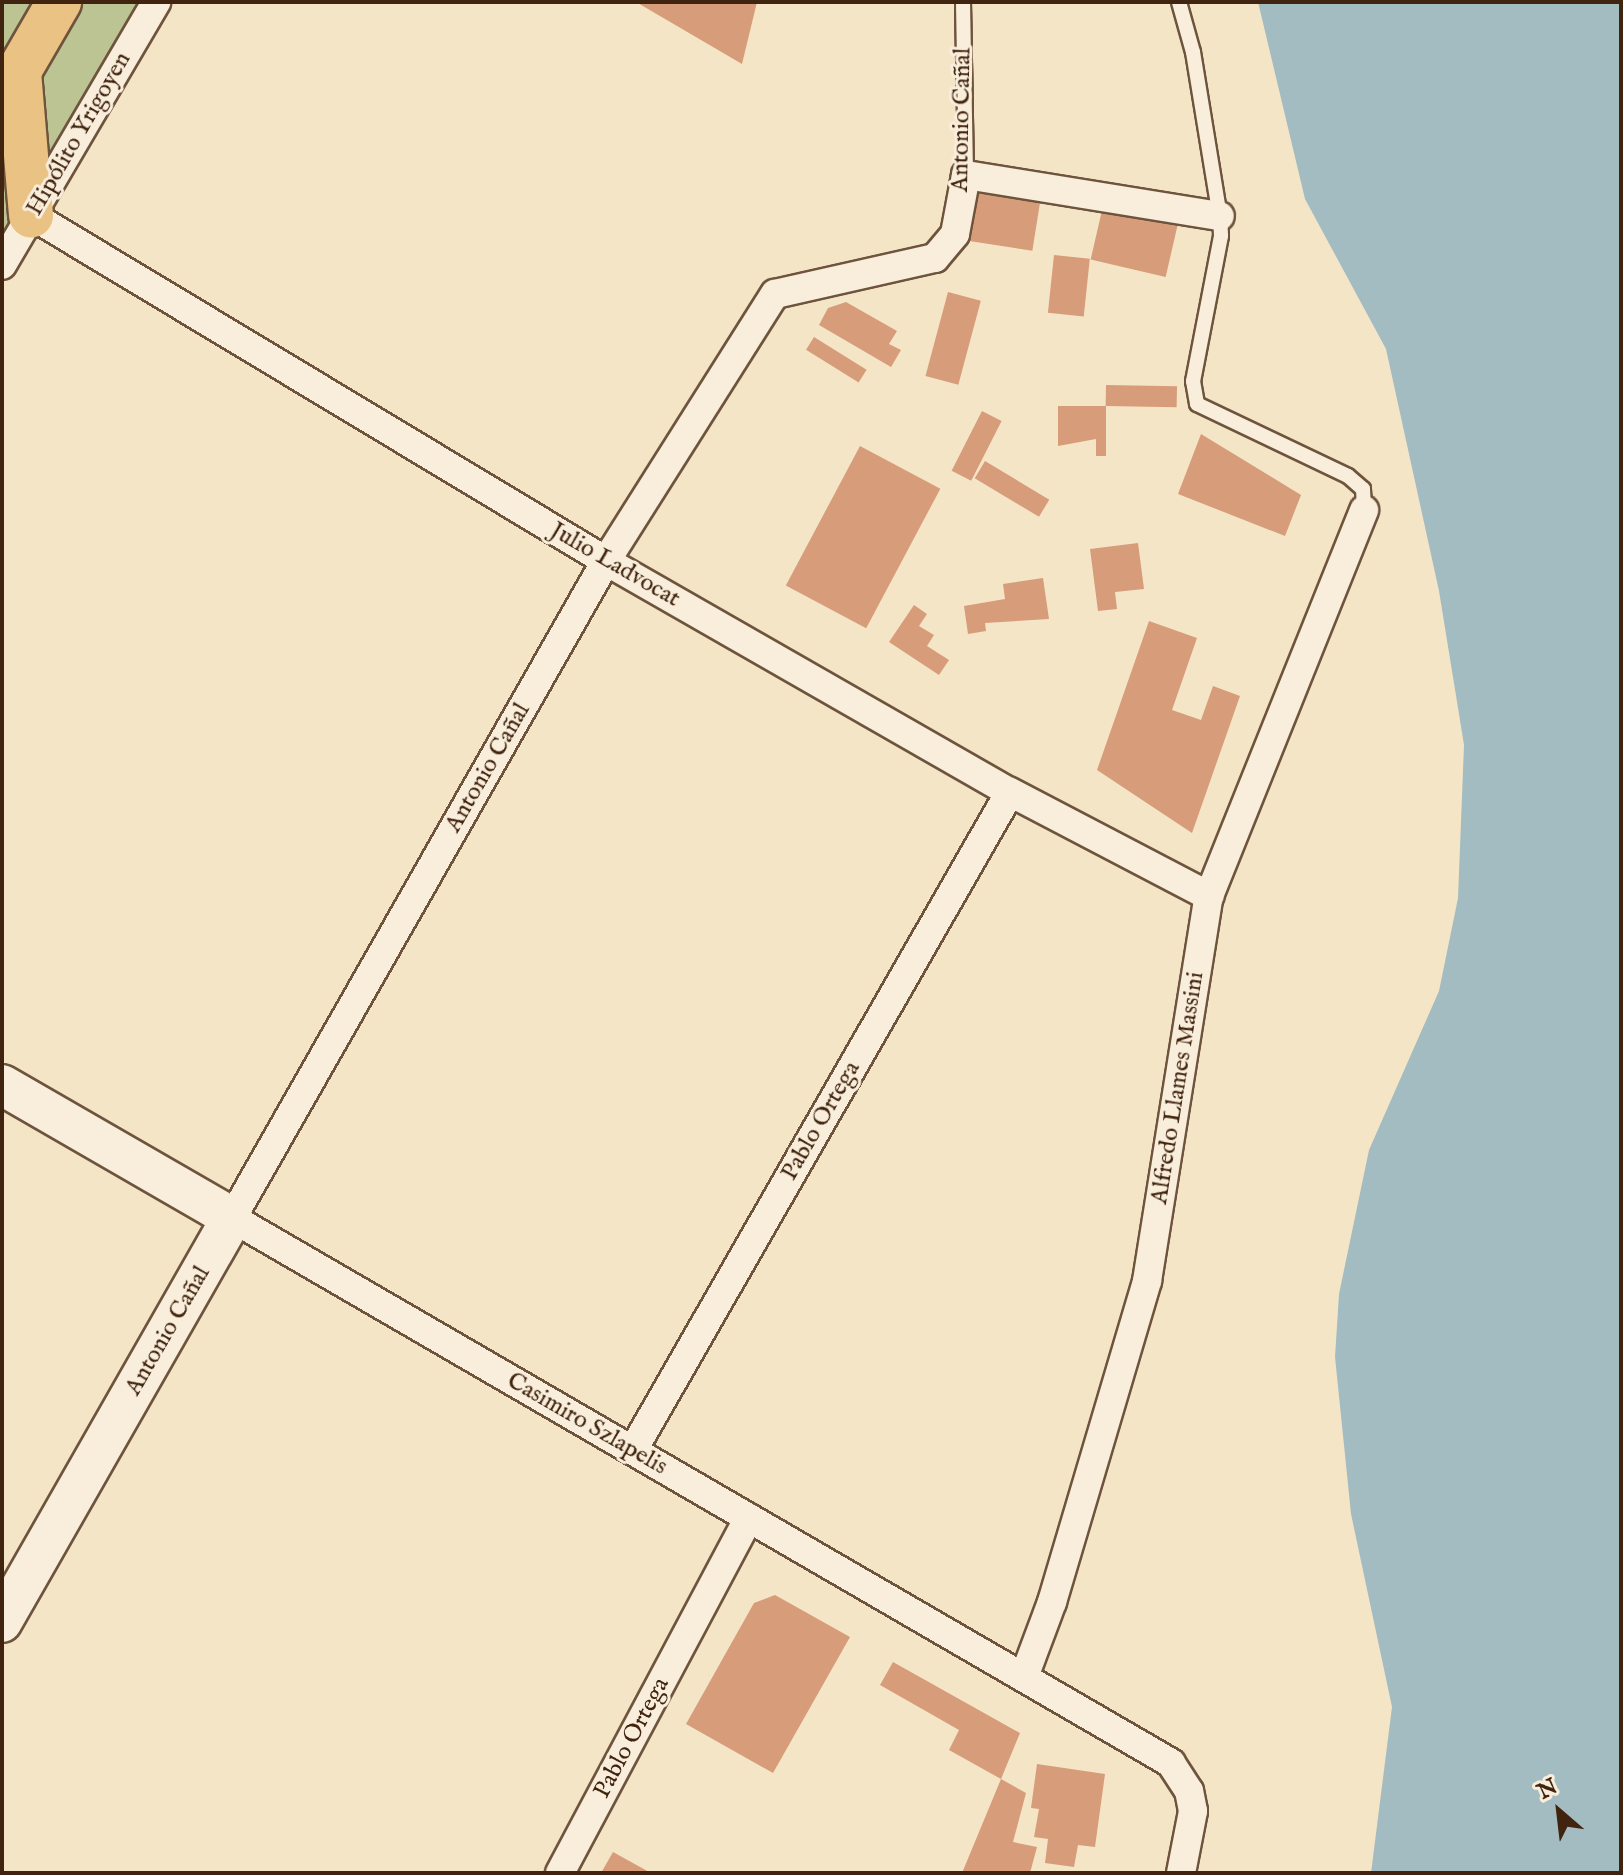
<!DOCTYPE html>
<meta charset="utf-8">
<style>
body{margin:0}
#map{position:relative;width:1623px;height:1875px;overflow:hidden;background:#f5e5c7;font-family:"IM FELL English",serif}
div>[style]{position:absolute}
.green>*{inset:0;background:#bdc494}
.water>*{inset:0;background:#a3bcc1}
.building>*{inset:0;background:#d79c79;transform-origin:0 0}
.roads{filter:drop-shadow(2px 0 #6e543d) drop-shadow(-2px 0 #6e543d) drop-shadow(0 2px #6e543d) drop-shadow(0 -2px #6e543d)}
.lane>*{height:14px;margin:-7px;padding:0 7px;transform-origin:7px;border-radius:7px;background:#f8eedb}
.street>*{height:28px;margin:-14px;padding:0 14px;transform-origin:14px;border-radius:14px;background:#f8eedb}
.secondary>*{height:40px;margin:-20px;padding:0 20px;transform-origin:20px;border-radius:20px;background:#f8eedb}
.highway>*{height:44px;margin:-22px;padding:0 22px;transform-origin:22px;border-radius:22px;background:#eac284}
span{translate:-50% -50%;white-space:nowrap;text-align:center;line-height:1.15;-webkit-text-stroke:6px #f8eedb;paint-order:stroke}
.street-label{font-size:24px;color:#41240f}
.frame{position:absolute;inset:0;border:4px solid #41240f;pointer-events:none}
.north{position:absolute;left:1519px;top:1771px;width:80px;height:80px;-webkit-text-stroke:6px #f8eedb;paint-order:stroke;rotate:332deg;font-size:22px;font-weight:700;line-height:32px;text-align:center;color:#41240f}
.north::after{content:'';display:block;margin:auto;width:28px;height:36px;background:#41240f;clip-path:polygon(50% 0,100% 100%,50% 72%,0 100%)}
</style>
<div id="map">
<div class="green">
<i style="clip-path:polygon(2px 2px,156px 2px,2px 265px)"></i>
</div>
<div class="water">
<i style="clip-path:polygon(1258px 2px,1621px 2px,1621px 1873px,1371px 1873px,1392px 1707px,1351px 1514px,1335px 1357px,1339px 1294px,1369px 1150px,1439px 991px,1458px 898px,1464px 745px,1439px 591px,1386px 349px,1305px 199px)"></i>
</div>
<div class="building">
<i style="clip-path:polygon(636px 2px,757px 2px,742px 64px)"></i>
<i style="left:974px;top:191px;width:67px;height:50px;rotate:9deg"></i>
<i style="left:1103px;top:206px;width:77px;height:55px;rotate:13deg"></i>
<i style="left:1054px;top:255px;width:36px;height:58px;rotate:6deg"></i>
<i style="left:948px;top:292px;width:34px;height:87px;rotate:15deg"></i>
<i style="clip-path:polygon(846px 302px,897px 331px,889px 344px,901px 350px,891px 367px,819px 325px,828px 308px)"></i>
<i style="left:814px;top:337px;width:62px;height:15px;rotate:32deg"></i>
<i style="left:1106px;top:385px;width:71px;height:21px;rotate:1deg"></i>
<i style="clip-path:polygon(1058px 406px,1106px 406px,1106px 456px,1096px 456px,1096px 439px,1058px 446px)"></i>
<i style="left:982px;top:411px;width:22px;height:67px;rotate:27deg"></i>
<i style="clip-path:polygon(1201px 434px,1301px 495px,1285px 536px,1178px 494px)"></i>
<i style="left:860px;top:446px;width:91px;height:158px;rotate:28deg"></i>
<i style="left:985px;top:461px;width:75px;height:20px;rotate:31deg"></i>
<i style="clip-path:polygon(1138px 543px,1144px 589px,1115px 592px,1117px 609px,1098px 611px,1090px 549px)"></i>
<i style="clip-path:polygon(1043px 578px,1049px 619px,985px 623px,986px 631px,968px 634px,964px 606px,1005px 599px,1003px 584px)"></i>
<i style="clip-path:polygon(914px 605px,927px 614px,919px 626px,934px 635px,927px 646px,949px 660px,939px 675px,889px 642px)"></i>
<i style="clip-path:polygon(1149px 621px,1197px 638px,1172px 710px,1201px 720px,1213px 686px,1240px 696px,1192px 833px,1097px 770px)"></i>
<i style="clip-path:polygon(775px 1595px,850px 1637px,773px 1773px,686px 1724px,754px 1603px)"></i>
<i style="clip-path:polygon(893px 1662px,1020px 1733px,1001px 1779px,949px 1750px,959px 1730px,880px 1685px)"></i>
<i style="clip-path:polygon(1037px 1764px,1105px 1774px,1095px 1847px,1078px 1845px,1074px 1867px,1045px 1863px,1048px 1839px,1034px 1837px,1039px 1809px,1031px 1808px)"></i>
<i style="clip-path:polygon(1001px 1779px,1026px 1793px,1013px 1842px,1037px 1847px,1030px 1873px,962px 1873px)"></i>
<i style="clip-path:polygon(613px 1852px,651px 1873px,601px 1873px)"></i>
</div>
<div class="roads">
<div class="lane">
<i style="left:963px;top:2px;width:173px;rotate:89deg"></i>
<i style="left:1179px;top:2px;width:52px;rotate:74.4deg"></i>
<i style="left:1193px;top:52px;width:166px;rotate:80.7deg"></i>
<i style="left:1220px;top:216px;width:20px;rotate:87deg"></i>
<i style="left:1221px;top:236px;width:148px;rotate:100.9deg"></i>
<i style="left:1193px;top:381px;width:23px;rotate:80deg"></i>
<i style="left:1197px;top:404px;width:167px;rotate:25.5deg"></i>
<i style="left:1348px;top:476px;width:20px;rotate:41deg"></i>
<i style="left:1363px;top:489px;width:21px;rotate:87deg"></i>
</div>
<div class="street">
<i style="left:31px;top:215px;width:671px;rotate:31.04deg"></i>
<i style="left:606px;top:561px;width:465px;rotate:29.8deg"></i>
<i style="left:1010px;top:792px;width:225px;rotate:27.6deg"></i>
<i style="left:2px;top:265px;width:305px;rotate:-59.6deg"></i>
<i style="left:633px;top:1450px;width:758px;rotate:-60.19deg"></i>
<i style="left:1024px;top:1677px;width:80px;rotate:-69.5deg"></i>
<i style="left:1052px;top:1602px;width:335px;rotate:-73.5deg"></i>
<i style="left:1147px;top:1281px;width:390px;rotate:-80.9deg"></i>
<i style="left:1209px;top:896px;width:416px;rotate:-68.1deg"></i>
<i style="left:560px;top:1873px;width:402px;rotate:-62deg"></i>
<i style="left:1181px;top:1873px;width:63px;rotate:-79deg"></i>
<i style="left:1193px;top:1811px;width:20px;rotate:-101deg"></i>
<i style="left:1189px;top:1791px;width:33px;rotate:-123deg"></i>
<i style="left:1171px;top:1763px;width:1086px;rotate:-149.87deg"></i>
<i style="left:232px;top:1218px;width:756px;rotate:-60.35deg"></i>
<i style="left:606px;top:561px;width:316px;rotate:-57.7deg"></i>
<i style="left:775px;top:294px;width:164px;rotate:-12.7deg"></i>
<i style="left:935px;top:258px;width:31px;rotate:-50deg"></i>
<i style="left:955px;top:234px;width:60px;rotate:-79.4deg"></i>
<i style="left:966px;top:175px;width:257px;rotate:9.2deg"></i>
</div>
<div class="secondary">
<i style="left:2px;top:1085px;width:266px;rotate:30deg"></i>
<i style="left:232px;top:1218px;width:465px;rotate:119.7deg"></i>
</div>
<div class="highway">
<i style="left:19px;top:72px;width:144px;rotate:85.2deg"></i>
<i style="left:4px;top:97px;width:110px;rotate:-59.9deg"></i>
</div>
</div>
<div class="street-label">
<span style="left:962px;top:120px;rotate:-89deg">Antonio Cañal</span>
<span style="left:79px;top:134px;rotate:-60deg">Hipólito Yrigoyen</span>
<span style="left:615px;top:565px;rotate:30deg">Julio Ladvocat</span>
<span style="left:488px;top:768px;rotate:-60deg">Antonio Cañal</span>
<span style="left:1178px;top:1088px;rotate:-81deg">Alfredo Llames Massini</span>
<span style="left:821px;top:1121px;rotate:-60deg">Pablo Ortega</span>
<span style="left:168px;top:1331px;rotate:-60deg">Antonio Cañal</span>
<span style="left:587px;top:1424px;rotate:30deg">Casimiro Szlapelis</span>
<span style="left:632px;top:1738px;rotate:-62deg">Pablo Ortega</span>
</div>
<div class="frame"></div>
<div class="north">N</div>
</div>
